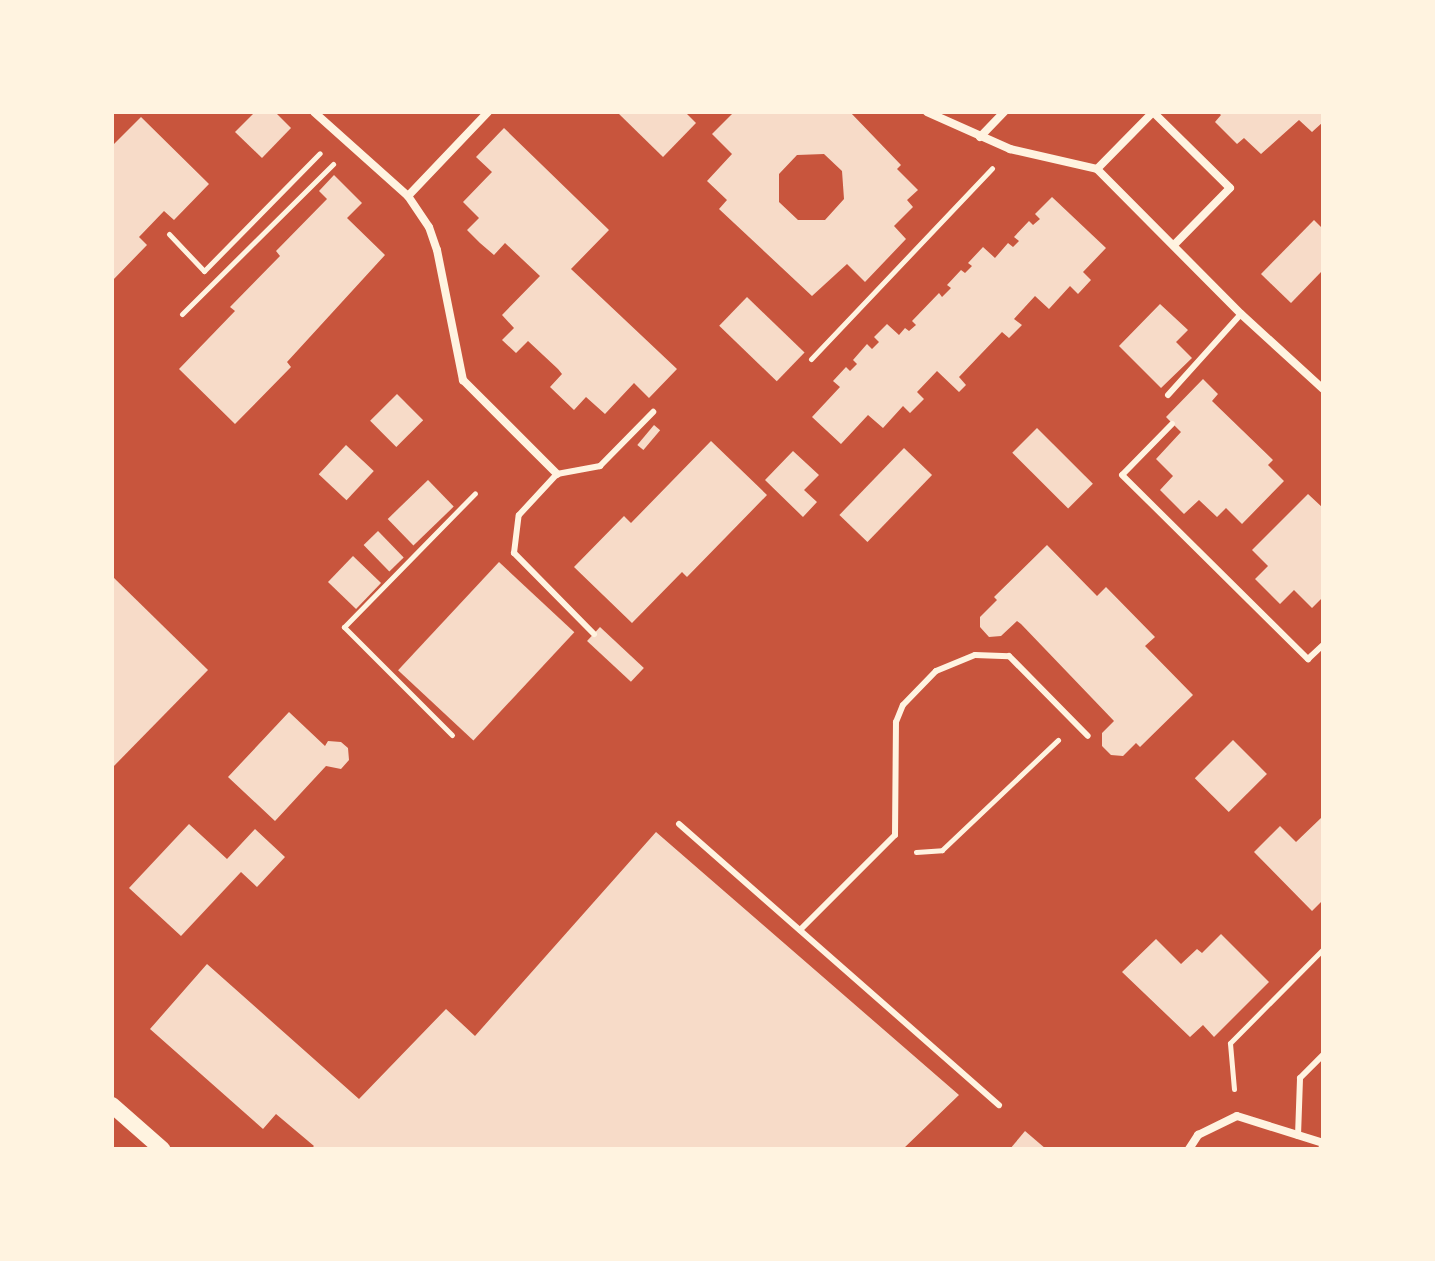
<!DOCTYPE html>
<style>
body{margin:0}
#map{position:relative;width:1435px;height:1261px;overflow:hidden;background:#c8553d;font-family:"DM Sans",sans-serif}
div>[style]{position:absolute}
.building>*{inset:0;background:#f7dbc8;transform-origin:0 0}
.path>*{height:5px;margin:-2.5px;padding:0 2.5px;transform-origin:2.5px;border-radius:2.5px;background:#fff3e0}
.service>*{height:6px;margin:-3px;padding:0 3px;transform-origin:3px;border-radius:3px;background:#fff3e0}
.minor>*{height:8px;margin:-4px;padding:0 4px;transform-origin:4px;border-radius:4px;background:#fff3e0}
.secondary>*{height:16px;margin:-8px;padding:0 8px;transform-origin:8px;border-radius:8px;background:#fff3e0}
span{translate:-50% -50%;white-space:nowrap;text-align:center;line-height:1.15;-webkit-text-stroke:7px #fff3e0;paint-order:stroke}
.frame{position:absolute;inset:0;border:114px solid #fff3e0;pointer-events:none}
</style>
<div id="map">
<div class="building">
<i style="clip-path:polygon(255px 112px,275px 112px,291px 128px,262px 158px,235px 132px)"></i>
<i style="clip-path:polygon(617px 112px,685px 112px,696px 123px,663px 157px)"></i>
<i style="clip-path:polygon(evenodd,734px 112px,850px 112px,901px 165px,897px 169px,918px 190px,907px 200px,913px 207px,894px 226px,906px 239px,865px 282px,847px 264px,812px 296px,719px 209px,727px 200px,707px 181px,732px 154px,712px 134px,734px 112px,824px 154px,842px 171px,844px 199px,825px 220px,798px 220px,779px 202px,779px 174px,797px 155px,824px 154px)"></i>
<i style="clip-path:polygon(1218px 112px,1323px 112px,1323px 122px,1312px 132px,1299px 120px,1261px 154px,1244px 138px,1237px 144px,1215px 122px,1221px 115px)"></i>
<i style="clip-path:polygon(141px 117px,209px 184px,174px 220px,164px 211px,139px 237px,147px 245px,112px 281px,112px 146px)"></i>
<i style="clip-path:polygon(504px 128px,609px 230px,571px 269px,677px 369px,649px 398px,634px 383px,605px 414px,586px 397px,574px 410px,550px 387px,562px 374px,558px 369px,528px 341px,516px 353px,502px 340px,514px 328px,502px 315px,540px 276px,505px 243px,494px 255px,480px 243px,467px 230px,479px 218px,463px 202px,492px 172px,476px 157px)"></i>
<i style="clip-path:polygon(334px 175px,362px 203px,347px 218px,385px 255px,287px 362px,291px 367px,235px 424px,179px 369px,235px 311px,230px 307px,280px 256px,276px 251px,327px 199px,319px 191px)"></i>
<i style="clip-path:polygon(1052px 197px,1106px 248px,1083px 272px,1091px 280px,1078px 294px,1070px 286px,1049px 309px,1035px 296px,1014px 319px,1022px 325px,1009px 338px,1002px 332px,959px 377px,966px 385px,959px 392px,937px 371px,917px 392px,924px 399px,910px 413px,903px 406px,883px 428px,868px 415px,841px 444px,812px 417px,840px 387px,833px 381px,846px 367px,850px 371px,857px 364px,853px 360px,867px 344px,872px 349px,879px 342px,874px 337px,887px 324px,899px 335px,905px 328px,909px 331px,916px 325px,912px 321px,939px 293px,942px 297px,951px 288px,947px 285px,961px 270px,965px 273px,972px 266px,968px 263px,983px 247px,995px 258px,1008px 243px,1013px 247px,1019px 241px,1014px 237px,1029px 221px,1033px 225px,1040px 219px,1035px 214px)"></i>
<i style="clip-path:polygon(1314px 220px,1323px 229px,1323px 270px,1291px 303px,1261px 274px)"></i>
<i style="left:747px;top:297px;width:80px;height:40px;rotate:44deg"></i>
<i style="clip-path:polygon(1160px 304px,1188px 330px,1176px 342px,1192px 358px,1161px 388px,1119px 346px)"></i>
<i style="clip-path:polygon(1203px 379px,1218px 394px,1212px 401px,1273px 460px,1268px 465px,1284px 481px,1242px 524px,1226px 508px,1217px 517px,1199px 500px,1184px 514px,1160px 490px,1173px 476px,1156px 459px,1181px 432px,1166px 417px)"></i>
<i style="left:397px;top:394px;width:37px;height:38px;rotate:45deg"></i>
<i style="left:654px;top:425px;width:8px;height:26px;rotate:40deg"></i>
<i style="left:1037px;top:428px;width:79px;height:35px;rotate:45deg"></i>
<i style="clip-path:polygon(711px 441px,767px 495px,687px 577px,682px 572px,632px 623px,574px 567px,624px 516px,631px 523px)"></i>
<i style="left:346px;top:445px;width:38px;height:40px;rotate:43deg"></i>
<i style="left:904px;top:448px;width:39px;height:93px;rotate:44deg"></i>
<i style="clip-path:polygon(793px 451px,819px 475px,804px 490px,817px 502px,803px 517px,765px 480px)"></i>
<i style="left:428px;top:480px;width:37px;height:56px;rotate:46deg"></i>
<i style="clip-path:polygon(1308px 494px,1323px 508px,1323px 597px,1312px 608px,1294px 590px,1280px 604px,1255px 579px,1268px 566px,1252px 550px)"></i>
<i style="left:378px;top:531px;width:37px;height:20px;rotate:46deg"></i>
<i style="clip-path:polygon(1047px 545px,1097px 596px,1106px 587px,1155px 637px,1145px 646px,1193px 695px,1140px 747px,1136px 743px,1123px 756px,1111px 755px,1102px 746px,1102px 733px,1114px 721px,1021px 624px,1017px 621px,1001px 636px,989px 637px,980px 627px,980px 617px,997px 600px,994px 597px)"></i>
<i style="left:353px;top:556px;width:39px;height:36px;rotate:44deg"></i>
<i style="left:499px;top:562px;width:103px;height:148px;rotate:43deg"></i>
<i style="clip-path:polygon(112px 576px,208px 670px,112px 768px)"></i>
<i style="left:600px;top:627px;width:60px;height:19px;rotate:43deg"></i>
<i style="clip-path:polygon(289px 712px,325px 746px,328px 741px,341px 742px,348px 748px,349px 760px,341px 769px,326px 766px,275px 821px,228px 777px)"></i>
<i style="left:1233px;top:740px;width:48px;height:54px;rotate:45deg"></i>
<i style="clip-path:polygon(1321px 818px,1323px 900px,1312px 911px,1254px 852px,1280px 826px,1296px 842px)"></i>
<i style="clip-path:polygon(189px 824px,227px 859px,255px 829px,285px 857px,257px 887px,241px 872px,181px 936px,129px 888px)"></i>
<i style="clip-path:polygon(656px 832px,959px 1095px,903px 1149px,311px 1149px,314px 1146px,276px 1114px,263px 1129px,150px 1029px,207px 964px,359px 1099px,446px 1009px,475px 1036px)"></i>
<i style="clip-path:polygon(1221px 934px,1269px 982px,1214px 1037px,1203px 1025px,1190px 1037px,1122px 972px,1156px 939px,1181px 964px,1197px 949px,1202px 953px)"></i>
<i style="clip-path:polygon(1025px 1131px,1046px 1149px,1010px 1149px)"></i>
</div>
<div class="path">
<i style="left:169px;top:234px;width:51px;rotate:46.6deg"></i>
<i style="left:204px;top:271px;width:165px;rotate:-45.5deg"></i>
<i style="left:182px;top:314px;width:213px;rotate:-44.8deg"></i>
<i style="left:811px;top:359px;width:263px;rotate:-46.5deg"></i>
<i style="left:452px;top:735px;width:153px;rotate:-135deg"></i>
<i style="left:344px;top:627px;width:187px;rotate:-45.6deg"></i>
<i style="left:916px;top:852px;width:26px;rotate:-4deg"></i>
<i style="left:942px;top:850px;width:160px;rotate:-43.5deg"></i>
<i style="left:1234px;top:1089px;width:46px;rotate:-95deg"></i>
<i style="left:1230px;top:1043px;width:132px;rotate:-45.3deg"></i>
</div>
<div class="service">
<i style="left:1168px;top:395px;width:109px;rotate:-48deg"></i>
<i style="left:1172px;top:424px;width:71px;rotate:134.4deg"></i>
<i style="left:1122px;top:475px;width:262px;rotate:44.7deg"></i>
<i style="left:1308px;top:659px;width:21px;rotate:-43deg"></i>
<i style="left:594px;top:634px;width:114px;rotate:-134.6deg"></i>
<i style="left:514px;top:553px;width:38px;rotate:-83deg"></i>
<i style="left:519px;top:515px;width:56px;rotate:-47.2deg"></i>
<i style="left:557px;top:474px;width:44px;rotate:-10.5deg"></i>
<i style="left:600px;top:466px;width:76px;rotate:-45.5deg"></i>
<i style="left:679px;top:824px;width:426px;rotate:41.3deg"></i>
<i style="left:800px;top:930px;width:134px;rotate:-45deg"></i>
<i style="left:895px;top:835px;width:113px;rotate:-89.5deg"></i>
<i style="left:896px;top:722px;width:18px;rotate:-68deg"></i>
<i style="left:903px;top:705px;width:47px;rotate:-45.9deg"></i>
<i style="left:936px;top:671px;width:42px;rotate:-22.3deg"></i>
<i style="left:975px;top:655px;width:34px;rotate:2deg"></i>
<i style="left:1009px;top:656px;width:112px;rotate:45.4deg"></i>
<i style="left:1298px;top:1136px;width:58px;rotate:-88deg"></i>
<i style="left:1300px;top:1078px;width:33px;rotate:-45deg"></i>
</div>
<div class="minor">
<i style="left:314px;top:112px;width:126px;rotate:41.8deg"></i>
<i style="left:408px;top:196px;width:37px;rotate:56deg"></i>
<i style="left:429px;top:227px;width:24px;rotate:71deg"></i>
<i style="left:437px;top:250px;width:133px;rotate:78.7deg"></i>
<i style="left:463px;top:380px;width:133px;rotate:45deg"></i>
<i style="left:927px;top:112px;width:91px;rotate:24deg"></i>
<i style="left:1010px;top:149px;width:89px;rotate:12.9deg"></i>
<i style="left:1097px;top:169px;width:204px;rotate:45.2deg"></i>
<i style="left:1241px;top:314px;width:111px;rotate:42.4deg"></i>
<i style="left:1153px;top:112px;width:108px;rotate:44.6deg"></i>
<i style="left:1230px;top:188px;width:80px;rotate:134.5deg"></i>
<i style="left:980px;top:137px;width:35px;rotate:-46deg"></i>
<i style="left:1097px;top:169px;width:80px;rotate:-45.5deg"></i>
<i style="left:408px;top:196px;width:116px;rotate:-46.4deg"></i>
<i style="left:1189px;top:1149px;width:17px;rotate:-57deg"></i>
<i style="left:1198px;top:1135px;width:43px;rotate:-26deg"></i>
<i style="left:1237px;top:1116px;width:90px;rotate:17.4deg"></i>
<i style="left:1322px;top:1149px;width:1px"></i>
</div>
<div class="secondary">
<i style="left:112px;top:1105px;width:67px;rotate:41.3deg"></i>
</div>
<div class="frame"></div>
</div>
